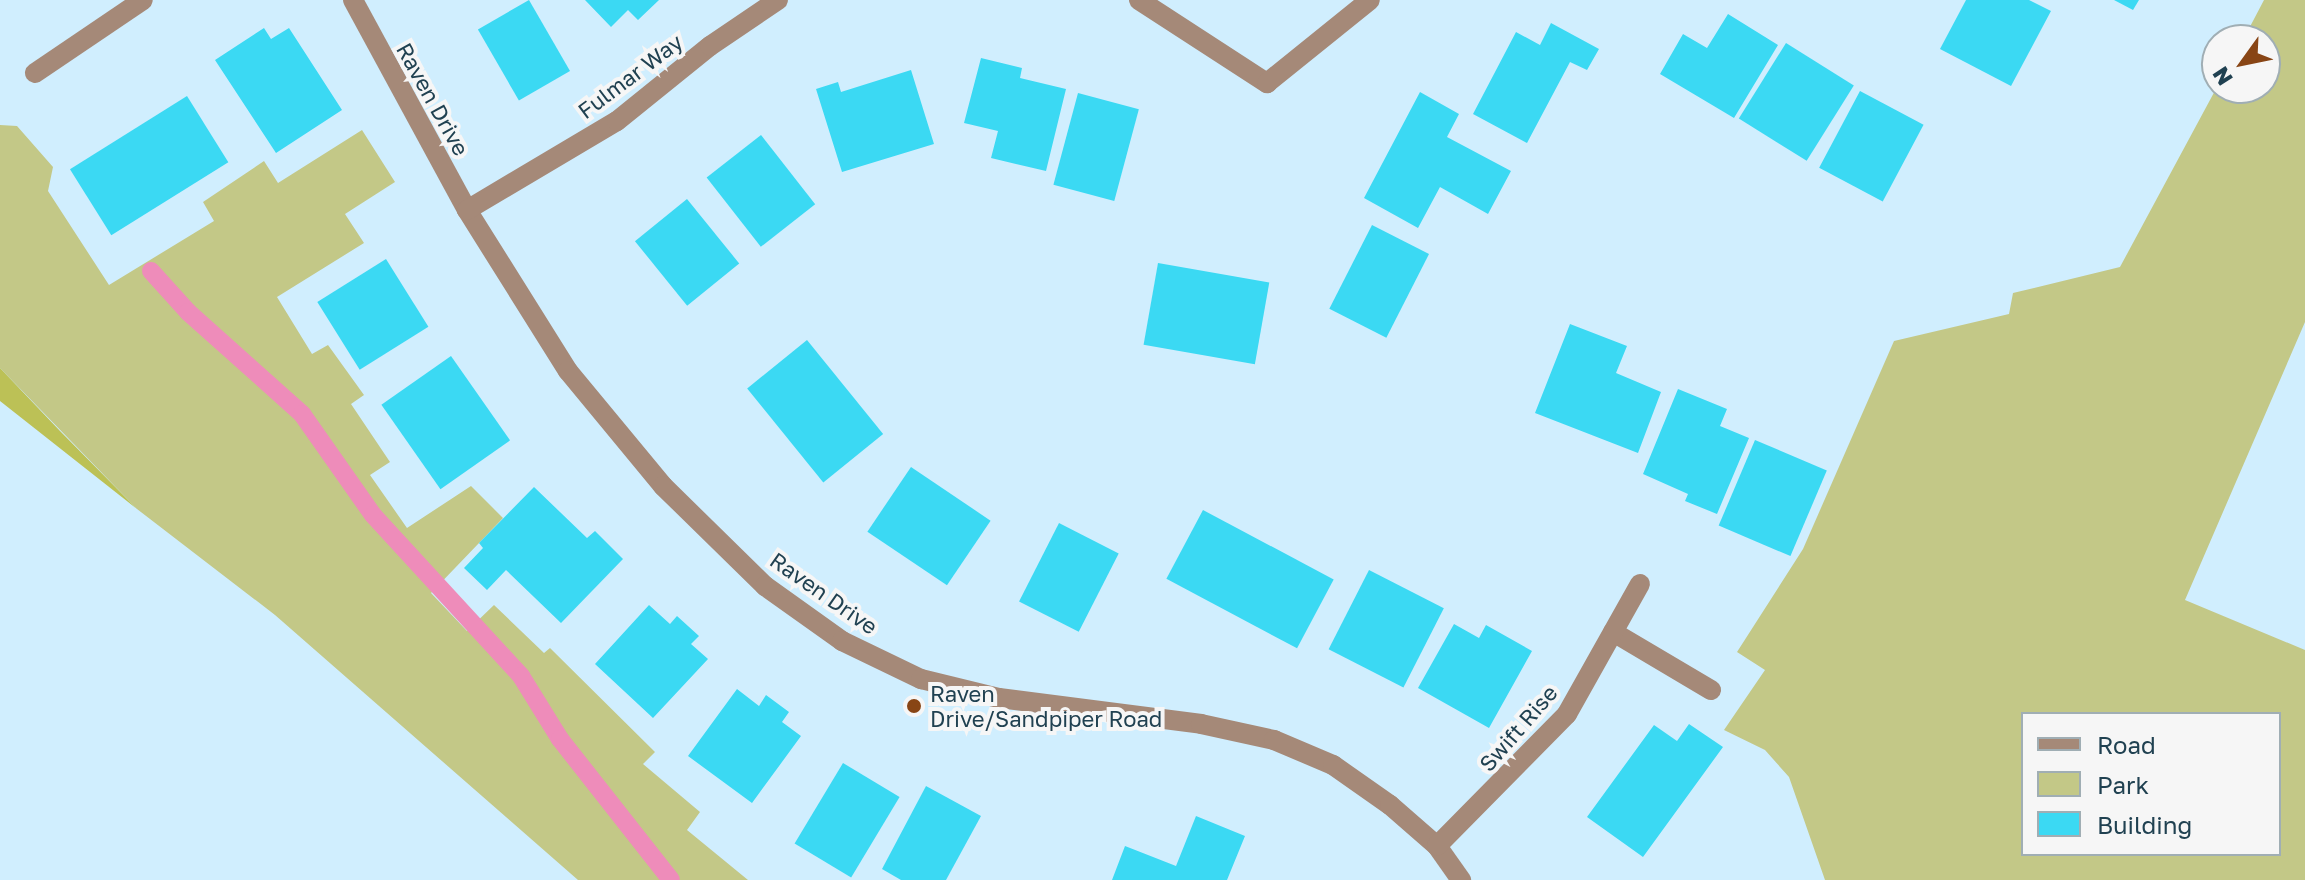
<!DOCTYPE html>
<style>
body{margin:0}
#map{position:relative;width:2305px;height:880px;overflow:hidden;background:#d0eefe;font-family:"Golos Text",sans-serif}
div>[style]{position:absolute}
.green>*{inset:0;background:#c3c887}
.forest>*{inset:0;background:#bcc156}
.stream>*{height:18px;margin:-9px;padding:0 9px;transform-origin:9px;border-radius:9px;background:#ee8cba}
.building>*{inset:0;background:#3bd9f3;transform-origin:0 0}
.minor>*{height:20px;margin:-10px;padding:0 10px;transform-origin:10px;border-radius:10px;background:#a58978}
.dots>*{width:22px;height:22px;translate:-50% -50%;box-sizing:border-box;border:4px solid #f6f6f6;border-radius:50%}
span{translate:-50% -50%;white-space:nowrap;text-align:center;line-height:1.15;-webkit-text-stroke:8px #f6f6f6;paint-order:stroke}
.street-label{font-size:22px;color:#204151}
.poi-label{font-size:22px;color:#204151}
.left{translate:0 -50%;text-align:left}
.legend{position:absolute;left:2021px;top:712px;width:260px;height:144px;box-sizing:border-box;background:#f6f6f6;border:2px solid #a0aeb4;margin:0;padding:10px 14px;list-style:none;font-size:24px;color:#204151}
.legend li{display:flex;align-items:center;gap:16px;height:40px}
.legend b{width:40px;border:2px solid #a0aeb4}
.north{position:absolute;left:2201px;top:24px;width:80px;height:80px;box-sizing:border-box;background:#f6f6f6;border:2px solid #a0aeb4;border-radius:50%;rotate:237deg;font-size:22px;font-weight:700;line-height:32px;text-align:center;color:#204151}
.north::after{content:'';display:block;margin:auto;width:28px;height:36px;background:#884515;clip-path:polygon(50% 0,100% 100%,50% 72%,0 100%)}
</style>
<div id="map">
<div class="green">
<i style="clip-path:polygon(evenodd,2264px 0,2305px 0,2305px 322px,2185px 600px,2305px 650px,2305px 880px,1825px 880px,1789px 777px,1765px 750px,1724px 730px,1765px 670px,1737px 652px,1803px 549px,1894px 341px,2009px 314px,2013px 293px,2120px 267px,2217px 87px,2265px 88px,2265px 40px,2243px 40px,2264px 0,2023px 714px,2279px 714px,2279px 854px,2023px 854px,2023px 714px)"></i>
<i style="clip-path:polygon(0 125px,17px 126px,53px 167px,48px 191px,109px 285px,214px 221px,203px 202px,264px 161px,278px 183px,362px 130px,395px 182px,345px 214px,364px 243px,277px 297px,312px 354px,328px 345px,364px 395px,351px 404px,390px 462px,370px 475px,407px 528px,471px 486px,503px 518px,431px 593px,467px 631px,494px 605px,544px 653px,550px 648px,655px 752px,643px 764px,700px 812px,687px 830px,748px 880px,578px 880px,275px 615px,137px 509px,0 368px)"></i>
</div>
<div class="forest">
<i style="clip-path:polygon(0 368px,60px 431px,137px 509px,0 401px)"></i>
</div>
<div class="stream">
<i style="left:151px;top:271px;width:55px;rotate:47.9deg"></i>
<i style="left:188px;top:312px;width:153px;rotate:41.8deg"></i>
<i style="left:302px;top:414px;width:123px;rotate:54.9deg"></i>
<i style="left:373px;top:515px;width:219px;rotate:47.4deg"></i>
<i style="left:521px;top:676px;width:74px;rotate:58.2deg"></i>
<i style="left:560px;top:739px;width:179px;rotate:51.8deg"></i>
</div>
<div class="building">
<i style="left:529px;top:0;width:82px;height:59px;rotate:60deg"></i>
<i style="clip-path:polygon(585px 0,659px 0,638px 20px,628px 10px,611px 27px)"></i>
<i style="clip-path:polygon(1966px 0,2029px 0,2051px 11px,2011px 86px,1940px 49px)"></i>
<i style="clip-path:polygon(2114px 0,2139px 0,2133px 10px)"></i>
<i style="clip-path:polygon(1728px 14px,1778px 45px,1734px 118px,1660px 74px,1683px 34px,1707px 48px)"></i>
<i style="clip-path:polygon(1551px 23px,1599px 49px,1587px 70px,1570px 62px,1527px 143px,1473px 114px,1516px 32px,1540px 45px)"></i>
<i style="clip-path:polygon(264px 28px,271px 39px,289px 28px,342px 110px,276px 153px,215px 60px)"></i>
<i style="left:1786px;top:43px;width:80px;height:89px;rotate:32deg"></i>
<i style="clip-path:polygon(981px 58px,1022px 68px,1020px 78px,1066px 89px,1046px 171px,991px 158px,998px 131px,964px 123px)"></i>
<i style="clip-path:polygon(911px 70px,934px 144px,842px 172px,816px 89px,838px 82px,841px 92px)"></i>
<i style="left:1860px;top:91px;width:72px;height:87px;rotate:28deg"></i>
<i style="clip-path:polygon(1420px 92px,1459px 114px,1447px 137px,1511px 171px,1488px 214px,1440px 187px,1418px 228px,1364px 198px)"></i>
<i style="left:1078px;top:93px;width:63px;height:95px;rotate:15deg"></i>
<i style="left:187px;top:96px;width:78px;height:138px;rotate:58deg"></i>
<i style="left:761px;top:135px;width:88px;height:69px;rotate:52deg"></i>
<i style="left:687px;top:199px;width:83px;height:67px;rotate:51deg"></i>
<i style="left:1372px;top:225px;width:64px;height:94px;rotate:27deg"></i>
<i style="left:386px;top:259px;width:80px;height:81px;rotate:58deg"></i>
<i style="left:1158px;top:263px;width:113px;height:83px;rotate:10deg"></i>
<i style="clip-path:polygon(1570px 324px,1627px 346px,1616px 373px,1661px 392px,1638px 453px,1535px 413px)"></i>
<i style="left:807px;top:340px;width:121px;height:77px;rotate:51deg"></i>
<i style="left:451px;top:356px;width:103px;height:85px;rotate:55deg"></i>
<i style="clip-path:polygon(1678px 389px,1727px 409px,1720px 426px,1749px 438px,1717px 514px,1685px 501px,1688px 494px,1643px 474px)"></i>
<i style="left:1755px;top:440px;width:78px;height:93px;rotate:23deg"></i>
<i style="left:911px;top:467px;width:96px;height:78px;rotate:34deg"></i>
<i style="clip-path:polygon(534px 487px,587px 538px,595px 531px,623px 559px,561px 623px,506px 570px,487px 590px,464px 568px,483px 548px,479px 543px)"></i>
<i style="left:1203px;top:510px;width:148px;height:78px;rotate:28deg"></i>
<i style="left:1059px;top:523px;width:67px;height:88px;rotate:27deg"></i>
<i style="left:1369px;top:570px;width:84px;height:89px;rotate:27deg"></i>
<i style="clip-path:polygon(649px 605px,670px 624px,677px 616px,699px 636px,691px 644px,708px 659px,653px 718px,595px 664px)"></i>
<i style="clip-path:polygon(1454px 624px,1479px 638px,1486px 625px,1532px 651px,1489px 728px,1418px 688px)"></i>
<i style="clip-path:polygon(737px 689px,759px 706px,766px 695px,789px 712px,782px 722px,801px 736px,752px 803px,688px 756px)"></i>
<i style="clip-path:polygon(1689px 724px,1723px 747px,1643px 857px,1587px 817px,1654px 725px,1677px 741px)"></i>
<i style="left:843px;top:763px;width:66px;height:94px;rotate:31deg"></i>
<i style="clip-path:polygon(926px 786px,981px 816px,946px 880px,901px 880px,882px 869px)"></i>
<i style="clip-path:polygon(1196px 816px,1245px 836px,1227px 880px,1112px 880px,1125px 846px,1176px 866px)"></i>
</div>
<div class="minor">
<i style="left:353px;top:0;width:239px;rotate:61.5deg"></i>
<i style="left:467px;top:210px;width:190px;rotate:57.9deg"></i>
<i style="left:568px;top:371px;width:149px;rotate:50.4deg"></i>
<i style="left:663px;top:486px;width:143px;rotate:44.4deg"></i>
<i style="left:765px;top:586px;width:95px;rotate:35.5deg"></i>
<i style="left:842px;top:641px;width:88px;rotate:25.7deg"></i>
<i style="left:921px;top:679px;width:80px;rotate:13.7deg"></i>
<i style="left:999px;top:698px;width:204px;rotate:7.3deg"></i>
<i style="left:1201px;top:724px;width:75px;rotate:12.4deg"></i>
<i style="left:1274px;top:740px;width:64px;rotate:23deg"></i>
<i style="left:1333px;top:765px;width:70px;rotate:35.1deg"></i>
<i style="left:1390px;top:805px;width:62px;rotate:41.1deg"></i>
<i style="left:1437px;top:846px;width:42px;rotate:54.8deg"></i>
<i style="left:1139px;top:0;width:153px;rotate:33deg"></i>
<i style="left:1267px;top:83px;width:132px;rotate:-38.9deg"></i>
<i style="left:35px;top:73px;width:130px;rotate:-34.1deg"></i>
<i style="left:467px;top:210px;width:174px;rotate:-30.7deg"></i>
<i style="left:617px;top:121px;width:119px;rotate:-38.9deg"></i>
<i style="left:710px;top:46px;width:82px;rotate:-34.1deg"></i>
<i style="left:1613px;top:632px;width:114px;rotate:30.6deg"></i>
<i style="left:1437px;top:846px;width:185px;rotate:-45.4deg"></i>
<i style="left:1567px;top:714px;width:149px;rotate:-60.7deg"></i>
</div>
<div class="dots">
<i style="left:914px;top:706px;background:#884515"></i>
</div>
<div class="street-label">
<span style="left:630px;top:76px;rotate:-37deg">Fulmar Way</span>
<span style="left:433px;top:99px;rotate:61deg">Raven Drive</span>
<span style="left:824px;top:593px;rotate:35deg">Raven Drive</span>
<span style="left:1518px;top:728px;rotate:-49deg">Swift Rise</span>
</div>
<div class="poi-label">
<span class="left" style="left:930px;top:706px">Raven<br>Drive/Sandpiper Road</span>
</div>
<ul class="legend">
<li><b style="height:10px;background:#a58978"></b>Road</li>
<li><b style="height:22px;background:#c3c887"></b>Park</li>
<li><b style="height:22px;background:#3bd9f3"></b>Building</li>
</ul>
<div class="north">N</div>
</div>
